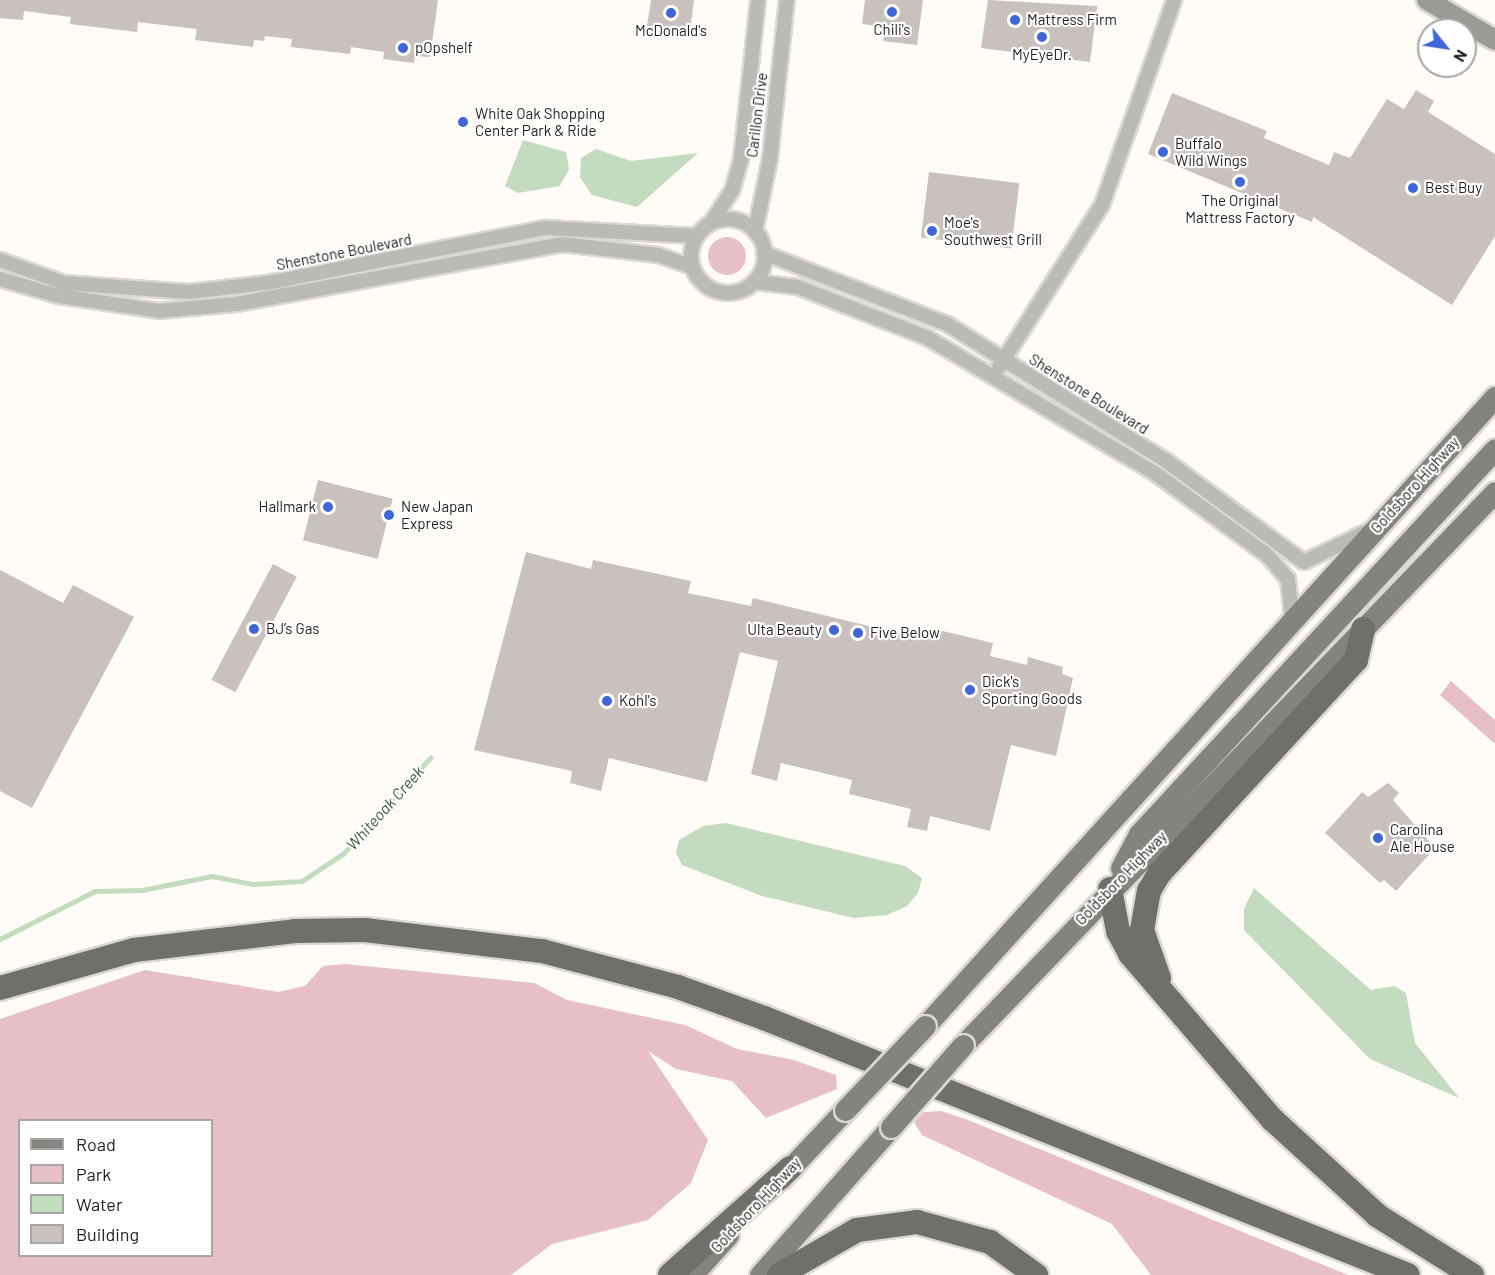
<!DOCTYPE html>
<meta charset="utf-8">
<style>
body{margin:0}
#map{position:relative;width:1495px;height:1275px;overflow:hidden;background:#fffbf6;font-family:Barlow,sans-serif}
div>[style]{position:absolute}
.green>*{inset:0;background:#e7bfc6}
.round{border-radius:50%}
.water>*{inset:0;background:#c3dbbe}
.stream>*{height:4.5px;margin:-2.25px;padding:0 2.25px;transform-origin:2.25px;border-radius:2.25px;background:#c3dbbe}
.building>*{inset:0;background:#c9c1be;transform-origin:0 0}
.roads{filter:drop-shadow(2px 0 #dbd8d3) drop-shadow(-2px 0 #dbd8d3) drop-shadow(0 2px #dbd8d3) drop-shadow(0 -2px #dbd8d3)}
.minor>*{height:14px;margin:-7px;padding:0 7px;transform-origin:7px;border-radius:7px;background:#babab7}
.minor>.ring{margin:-7px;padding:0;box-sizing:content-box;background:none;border:14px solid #babab7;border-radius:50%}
.secondary>*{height:20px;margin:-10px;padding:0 10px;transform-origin:10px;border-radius:10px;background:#9a9a96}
.primary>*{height:21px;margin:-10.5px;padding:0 10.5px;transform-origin:10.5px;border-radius:10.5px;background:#84847e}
.motorway>*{height:24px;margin:-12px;padding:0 12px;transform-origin:12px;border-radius:12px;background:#70706a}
.bridges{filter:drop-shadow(2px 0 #dbd8d3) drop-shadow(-2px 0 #dbd8d3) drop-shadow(0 2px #dbd8d3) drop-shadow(0 -2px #dbd8d3)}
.primary-bridge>*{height:21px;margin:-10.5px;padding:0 10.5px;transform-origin:10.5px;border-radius:10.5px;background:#84847e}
.dots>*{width:16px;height:16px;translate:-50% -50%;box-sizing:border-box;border:3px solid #fff;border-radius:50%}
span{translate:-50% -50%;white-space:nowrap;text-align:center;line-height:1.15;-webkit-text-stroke:4.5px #fff;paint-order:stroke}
.poi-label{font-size:15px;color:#211f1d}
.left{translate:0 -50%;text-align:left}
.right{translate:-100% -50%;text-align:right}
.street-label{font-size:15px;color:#211f1d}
.water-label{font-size:16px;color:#3b5d33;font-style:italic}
.legend{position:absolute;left:18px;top:1119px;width:195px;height:138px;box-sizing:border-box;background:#fff;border:2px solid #a6a5a5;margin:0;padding:8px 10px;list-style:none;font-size:18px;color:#211f1d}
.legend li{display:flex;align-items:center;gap:12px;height:30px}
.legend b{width:30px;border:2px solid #a6a5a5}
.north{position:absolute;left:1417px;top:18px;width:60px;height:60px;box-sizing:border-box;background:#fff;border:2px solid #a6a5a5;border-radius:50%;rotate:120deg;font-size:16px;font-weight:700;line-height:24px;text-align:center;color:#211f1d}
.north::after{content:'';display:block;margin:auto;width:21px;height:27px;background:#3e66d8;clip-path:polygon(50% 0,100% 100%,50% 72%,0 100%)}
</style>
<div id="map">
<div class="green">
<i class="round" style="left:708px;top:237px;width:38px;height:38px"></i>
<i style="clip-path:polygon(1451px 681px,1495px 720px,1495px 744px,1440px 695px)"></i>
<i style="clip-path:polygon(evenodd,345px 964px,534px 983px,567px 1000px,685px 1025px,737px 1049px,794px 1060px,836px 1075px,837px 1089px,766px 1118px,732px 1081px,676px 1069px,648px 1051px,708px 1140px,691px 1183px,648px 1220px,552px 1244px,511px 1275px,0 1275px,0 1019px,145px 970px,278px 992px,305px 986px,323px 966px,345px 964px,212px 1120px,212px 1256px,20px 1256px,20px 1120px,212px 1120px)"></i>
<i style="clip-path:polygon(941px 1111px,968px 1120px,1348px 1275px,1151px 1275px,1112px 1224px,922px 1135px,914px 1122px,924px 1112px)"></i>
</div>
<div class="water">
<i style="clip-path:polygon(523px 140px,566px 152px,569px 169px,560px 186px,518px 193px,505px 186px)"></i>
<i style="clip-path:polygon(596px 149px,631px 161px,698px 153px,637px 207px,592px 195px,580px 177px,581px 158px)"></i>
<i style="clip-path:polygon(726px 823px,905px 866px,922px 878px,918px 893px,907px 906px,887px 915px,854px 918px,762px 896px,682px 865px,676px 853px,679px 840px,703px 826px)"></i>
<i style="clip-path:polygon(1254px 888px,1371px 990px,1394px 986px,1406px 993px,1415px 1043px,1459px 1098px,1370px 1059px,1244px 930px,1244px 909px)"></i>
</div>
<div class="stream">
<i style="left:0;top:939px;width:106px;rotate:-26.8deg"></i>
<i style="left:95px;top:891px;width:47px;rotate:-1.2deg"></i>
<i style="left:142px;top:890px;width:71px;rotate:-11.3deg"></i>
<i style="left:212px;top:876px;width:42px;rotate:11deg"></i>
<i style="left:253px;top:884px;width:49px;rotate:-3.5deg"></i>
<i style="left:302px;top:881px;width:49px;rotate:-33.4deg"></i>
<i style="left:343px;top:854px;width:130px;rotate:-47.8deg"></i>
</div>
<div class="building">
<i style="clip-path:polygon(0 0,438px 0,430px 57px,415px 56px,414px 63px,383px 59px,384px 52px,351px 47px,350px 54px,291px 47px,292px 39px,265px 36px,264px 41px,254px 40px,253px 47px,195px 40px,197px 29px,138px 22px,137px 32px,70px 24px,71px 17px,24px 11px,23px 20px,0 18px)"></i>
<i style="clip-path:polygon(651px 0,694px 0,690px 31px,647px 26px)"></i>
<i style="clip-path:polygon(865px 0,923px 0,917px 45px,883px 41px,885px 27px,862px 24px)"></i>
<i style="clip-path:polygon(988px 0,1097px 6px,1090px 62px,981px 48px)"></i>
<i style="clip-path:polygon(1416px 90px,1434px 101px,1428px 112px,1495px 154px,1495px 236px,1452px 305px,1313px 217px,1312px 222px,1148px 154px,1172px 93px,1267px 131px,1264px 138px,1329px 165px,1334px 152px,1350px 158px,1387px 99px,1404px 109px)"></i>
<i style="left:929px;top:172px;width:91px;height:66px;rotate:7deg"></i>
<i style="left:318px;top:480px;width:77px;height:62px;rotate:14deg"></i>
<i style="clip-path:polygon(526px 552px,591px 569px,593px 560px,691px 581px,688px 593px,751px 606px,753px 598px,927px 640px,930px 628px,993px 643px,990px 656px,1027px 665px,1028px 657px,1063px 667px,1062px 674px,1073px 678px,1056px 756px,1011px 745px,990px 831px,930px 816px,927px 831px,907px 827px,911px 809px,849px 794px,852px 780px,781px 763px,777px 781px,751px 774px,778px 661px,740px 652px,707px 782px,609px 758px,601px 791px,570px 783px,572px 771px,474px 750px)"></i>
<i style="left:273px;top:564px;width:27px;height:131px;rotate:28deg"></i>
<i style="clip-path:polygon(0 570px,63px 603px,73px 585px,134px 617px,32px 808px,0 791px)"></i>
<i style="clip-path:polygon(1388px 783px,1399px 793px,1393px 800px,1435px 848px,1396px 891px,1384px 880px,1380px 883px,1325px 833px,1362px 792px,1368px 797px)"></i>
</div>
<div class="roads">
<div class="minor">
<i class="ring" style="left:691px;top:219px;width:60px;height:60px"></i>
<i style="left:711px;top:223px;width:38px;rotate:-57deg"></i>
<i style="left:732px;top:191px;width:33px;rotate:-74deg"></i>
<i style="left:741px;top:159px;width:160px;rotate:-83.9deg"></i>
<i style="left:755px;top:232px;width:76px;rotate:-78.5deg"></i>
<i style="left:770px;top:158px;width:159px;rotate:-83.9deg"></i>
<i style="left:764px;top:253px;width:196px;rotate:21.2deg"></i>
<i style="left:947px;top:324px;width:257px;rotate:32deg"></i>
<i style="left:1165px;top:460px;width:172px;rotate:36.3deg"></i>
<i style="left:1304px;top:562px;width:76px;rotate:-25.9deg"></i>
<i style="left:0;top:260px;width:68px;rotate:19.8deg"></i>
<i style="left:64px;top:283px;width:125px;rotate:4.1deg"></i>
<i style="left:189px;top:292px;width:79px;rotate:-6.6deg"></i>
<i style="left:267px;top:283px;width:284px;rotate:-11.2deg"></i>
<i style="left:546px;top:228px;width:151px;rotate:3deg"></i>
<i style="left:0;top:279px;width:61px;rotate:16.1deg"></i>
<i style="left:59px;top:296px;width:101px;rotate:8.5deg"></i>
<i style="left:159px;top:311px;width:77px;rotate:-5.2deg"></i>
<i style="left:236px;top:304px;width:331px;rotate:-10.4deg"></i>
<i style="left:562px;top:244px;width:97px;rotate:6.5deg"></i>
<i style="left:658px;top:255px;width:37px;rotate:19deg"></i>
<i style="left:755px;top:282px;width:43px;rotate:6.6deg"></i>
<i style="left:798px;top:287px;width:140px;rotate:21.4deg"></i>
<i style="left:928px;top:338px;width:265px;rotate:30.8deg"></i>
<i style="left:1156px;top:474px;width:137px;rotate:36.1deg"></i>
<i style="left:1267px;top:555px;width:32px;rotate:49deg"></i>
<i style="left:1288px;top:579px;width:39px;rotate:84deg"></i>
<i style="left:999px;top:367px;width:192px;rotate:-57.6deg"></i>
<i style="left:1102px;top:205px;width:217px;rotate:-70.6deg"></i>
</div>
<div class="secondary">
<i style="left:1427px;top:0;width:79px;rotate:30.5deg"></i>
</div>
<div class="primary">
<i style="left:1121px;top:868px;width:38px;rotate:-62deg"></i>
<i style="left:1139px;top:834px;width:524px;rotate:-47.24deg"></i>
<i style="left:925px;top:1026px;width:849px;rotate:-47.82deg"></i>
<i style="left:963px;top:1045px;width:767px;rotate:-46.11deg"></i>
<i style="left:780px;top:1179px;width:95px;rotate:-46.7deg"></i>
<i style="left:692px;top:1275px;width:54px;rotate:-48deg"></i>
<i style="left:760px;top:1275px;width:198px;rotate:-48.5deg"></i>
</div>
<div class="motorway">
<i style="left:1110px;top:889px;width:43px;rotate:79.2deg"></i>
<i style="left:1118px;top:931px;width:26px;rotate:62deg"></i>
<i style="left:1130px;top:954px;width:219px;rotate:49.3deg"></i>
<i style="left:1273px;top:1120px;width:142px;rotate:42.4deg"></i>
<i style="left:1378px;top:1216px;width:111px;rotate:32.1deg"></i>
<i style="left:1159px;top:978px;width:51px;rotate:-109.5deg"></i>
<i style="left:1142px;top:930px;width:40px;rotate:-80deg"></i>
<i style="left:1149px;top:891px;width:20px;rotate:-60deg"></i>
<i style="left:1159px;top:874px;width:291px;rotate:-47.4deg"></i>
<i style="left:1356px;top:660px;width:32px;rotate:-77deg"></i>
<i style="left:0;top:988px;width:139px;rotate:-15.8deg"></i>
<i style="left:134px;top:950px;width:162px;rotate:-6.7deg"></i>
<i style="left:295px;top:931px;width:70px;rotate:-0.8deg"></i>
<i style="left:365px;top:930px;width:178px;rotate:6.8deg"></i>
<i style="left:542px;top:951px;width:141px;rotate:14.8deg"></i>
<i style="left:678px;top:987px;width:91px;rotate:19.8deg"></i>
<i style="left:764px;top:1018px;width:693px;rotate:21.76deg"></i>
<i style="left:670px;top:1275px;width:161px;rotate:-41.7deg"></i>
<i style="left:779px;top:1275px;width:90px;rotate:-30deg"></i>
<i style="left:857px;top:1230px;width:61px;rotate:-7.6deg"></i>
<i style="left:917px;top:1222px;width:76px;rotate:15.3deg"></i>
<i style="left:990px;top:1242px;width:57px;rotate:35.7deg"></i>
</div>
</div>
<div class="bridges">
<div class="primary-bridge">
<i style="left:845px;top:1110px;width:116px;rotate:-46.4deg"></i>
<i style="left:891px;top:1127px;width:109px;rotate:-48.7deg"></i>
</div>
</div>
<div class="dots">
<i style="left:892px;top:12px;background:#3e66d8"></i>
<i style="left:671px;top:13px;background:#3e66d8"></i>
<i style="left:1015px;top:20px;background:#3e66d8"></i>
<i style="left:1042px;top:37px;background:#3e66d8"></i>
<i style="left:403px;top:48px;background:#3e66d8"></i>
<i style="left:463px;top:122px;background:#3e66d8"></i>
<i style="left:1163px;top:152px;background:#3e66d8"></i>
<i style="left:1240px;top:182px;background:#3e66d8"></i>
<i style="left:1413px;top:188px;background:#3e66d8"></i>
<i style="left:932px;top:231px;background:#3e66d8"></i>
<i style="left:328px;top:507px;background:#3e66d8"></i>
<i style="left:389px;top:515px;background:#3e66d8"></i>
<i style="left:254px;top:629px;background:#3e66d8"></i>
<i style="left:834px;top:630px;background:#3e66d8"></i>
<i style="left:858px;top:633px;background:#3e66d8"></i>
<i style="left:970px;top:690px;background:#3e66d8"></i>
<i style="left:607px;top:701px;background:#3e66d8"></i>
<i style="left:1378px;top:838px;background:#3e66d8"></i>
</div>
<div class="poi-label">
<span class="left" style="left:1027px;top:20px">Mattress Firm</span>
<span style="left:892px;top:30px">Chili's</span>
<span style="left:671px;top:31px">McDonald's</span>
<span class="left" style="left:415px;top:48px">pOpshelf</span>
<span style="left:1042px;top:55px">MyEyeDr.</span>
<span class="left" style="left:475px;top:122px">White Oak Shopping<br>Center Park &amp; Ride</span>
<span class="left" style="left:1175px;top:152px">Buffalo<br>Wild Wings</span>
<span class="left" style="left:1425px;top:188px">Best Buy</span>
<span style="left:1240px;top:209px">The Original<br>Mattress Factory</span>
<span class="left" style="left:944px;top:231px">Moe's<br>Southwest Grill</span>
<span class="left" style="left:401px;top:515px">New Japan<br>Express</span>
<span class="right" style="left:316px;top:507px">Hallmark</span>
<span class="left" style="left:266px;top:629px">BJ’s Gas</span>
<span class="right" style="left:822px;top:630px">Ulta Beauty</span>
<span class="left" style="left:870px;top:633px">Five Below</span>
<span class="left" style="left:982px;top:690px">Dick's<br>Sporting Goods</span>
<span class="left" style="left:619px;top:701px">Kohl's</span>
<span class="left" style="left:1390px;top:838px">Carolina<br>Ale House</span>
</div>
<div class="street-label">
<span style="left:757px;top:115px;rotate:-83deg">Carillon Drive</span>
<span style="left:344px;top:252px;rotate:-11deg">Shenstone Boulevard</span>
<span style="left:1089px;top:394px;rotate:32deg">Shenstone Boulevard</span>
<span style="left:1415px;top:485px;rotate:-48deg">Goldsboro Highway</span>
<span style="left:1121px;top:878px;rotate:-46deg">Goldsboro Highway</span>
<span style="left:756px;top:1205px;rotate:-47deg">Goldsboro Highway</span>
</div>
<div class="water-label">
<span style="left:385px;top:808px;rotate:-48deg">Whiteoak Creek</span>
</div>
<ul class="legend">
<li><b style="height:8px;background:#84847e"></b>Road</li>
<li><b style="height:16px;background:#e7bfc6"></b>Park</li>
<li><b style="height:16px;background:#c3dbbe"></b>Water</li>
<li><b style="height:16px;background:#c9c1be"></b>Building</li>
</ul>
<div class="north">N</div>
</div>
